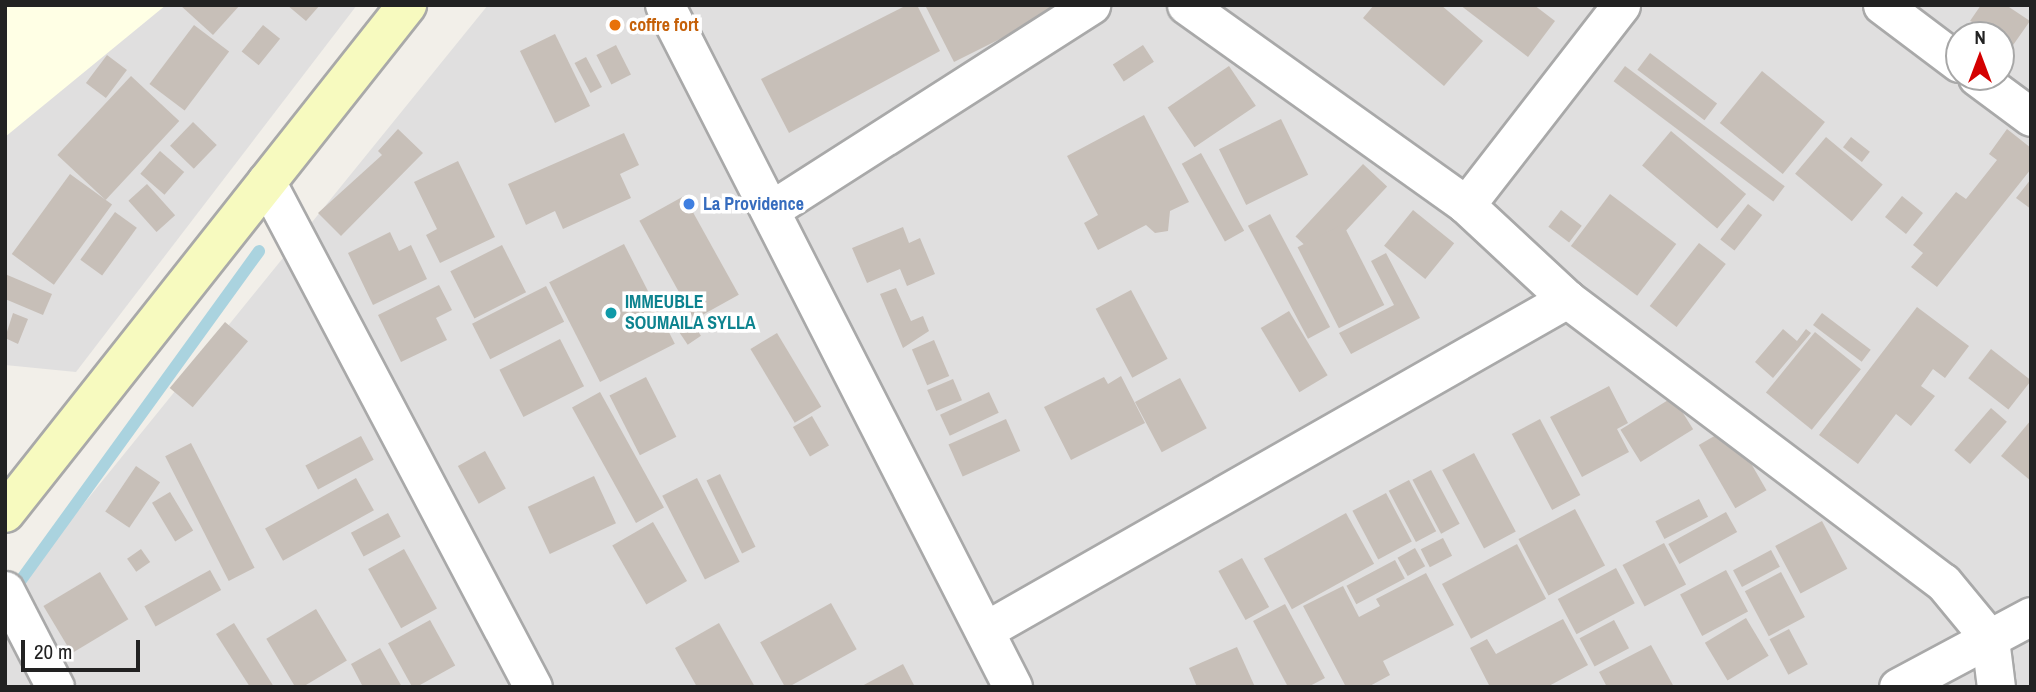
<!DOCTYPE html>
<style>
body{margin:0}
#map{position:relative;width:2036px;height:692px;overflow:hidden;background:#f2efe9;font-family:"Archivo Narrow",sans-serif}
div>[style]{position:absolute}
.residential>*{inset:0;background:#e0dfdf}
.education>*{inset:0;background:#ffffe5}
.stream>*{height:12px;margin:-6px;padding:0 6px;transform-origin:6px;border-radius:6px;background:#aad3df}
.building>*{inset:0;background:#c7bfb8;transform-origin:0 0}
.roads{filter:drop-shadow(2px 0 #a9a9a9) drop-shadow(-2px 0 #a9a9a9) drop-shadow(0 2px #a9a9a9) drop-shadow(0 -2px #a9a9a9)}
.minor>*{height:37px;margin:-18.5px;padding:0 18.5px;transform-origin:18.5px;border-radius:18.5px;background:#fff}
.tertiary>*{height:38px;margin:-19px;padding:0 19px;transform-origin:19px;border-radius:19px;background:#fff}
.secondary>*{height:38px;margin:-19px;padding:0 19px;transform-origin:19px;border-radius:19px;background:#f7fabf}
.dots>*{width:19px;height:19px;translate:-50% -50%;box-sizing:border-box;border:4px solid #fff;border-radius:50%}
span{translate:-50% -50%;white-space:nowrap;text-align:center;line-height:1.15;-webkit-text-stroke:7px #fff;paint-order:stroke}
.food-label{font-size:18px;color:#c56008;font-weight:700}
.left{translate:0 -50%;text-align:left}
.shop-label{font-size:18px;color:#366cbe;font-weight:700}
.culture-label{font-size:18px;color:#0d838f;font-weight:700}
.frame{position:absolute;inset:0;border:7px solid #222;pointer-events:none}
.north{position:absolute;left:1945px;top:21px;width:70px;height:70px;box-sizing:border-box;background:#fff;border:2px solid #a7a7a7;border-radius:50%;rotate:0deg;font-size:19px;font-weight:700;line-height:28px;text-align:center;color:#222}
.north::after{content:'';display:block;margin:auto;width:24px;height:32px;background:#d40000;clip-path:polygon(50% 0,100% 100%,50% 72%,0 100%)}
.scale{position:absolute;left:21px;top:640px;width:119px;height:32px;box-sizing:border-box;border:4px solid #222;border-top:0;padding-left:9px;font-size:21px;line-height:24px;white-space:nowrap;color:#222;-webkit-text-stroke:5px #fff;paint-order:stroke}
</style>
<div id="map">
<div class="residential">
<i style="clip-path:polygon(5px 5px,357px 5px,76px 372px,5px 365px)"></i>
<i style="clip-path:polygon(evenodd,488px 5px,2031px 5px,2031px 687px,5px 687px,5px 601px,488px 5px,1959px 35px,2001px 35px,2001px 77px,1959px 77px,1959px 35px)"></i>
</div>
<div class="education">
<i style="clip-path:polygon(5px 5px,166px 5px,5px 137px)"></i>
</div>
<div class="stream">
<i style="left:21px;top:580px;width:406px;rotate:-54.1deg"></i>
</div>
<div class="building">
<i style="clip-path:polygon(180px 5px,240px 5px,213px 35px)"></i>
<i style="clip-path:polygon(287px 5px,320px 5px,306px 21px)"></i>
<i style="clip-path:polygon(907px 5px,917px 5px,940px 51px,789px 133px,761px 79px)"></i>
<i style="clip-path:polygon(925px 5px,1068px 5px,954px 62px)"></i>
<i style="clip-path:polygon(1374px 5px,1441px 5px,1483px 41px,1444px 86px,1363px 18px)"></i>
<i style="clip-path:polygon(1460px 5px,1534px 5px,1555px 21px,1528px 57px)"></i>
<i style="clip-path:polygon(1981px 5px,2006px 5px,2030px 21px,2011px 48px,2001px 35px,1970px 21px)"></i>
<i style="left:194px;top:25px;width:44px;height:74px;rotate:37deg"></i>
<i style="left:263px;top:25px;width:22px;height:34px;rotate:39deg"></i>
<i style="left:555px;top:34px;width:80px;height:39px;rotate:64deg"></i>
<i style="left:616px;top:45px;width:33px;height:22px;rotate:63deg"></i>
<i style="left:1143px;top:45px;width:20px;height:36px;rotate:57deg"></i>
<i style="left:1650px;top:53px;width:84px;height:21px;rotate:37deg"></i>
<i style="left:107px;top:55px;width:25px;height:35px;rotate:37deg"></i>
<i style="left:586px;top:57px;width:34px;height:13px;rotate:62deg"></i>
<i style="left:1229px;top:66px;width:48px;height:74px;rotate:56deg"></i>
<i style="left:1625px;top:66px;width:200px;height:19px;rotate:37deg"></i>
<i style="left:1762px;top:71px;width:81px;height:67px;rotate:39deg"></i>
<i style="left:131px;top:76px;width:66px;height:108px;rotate:43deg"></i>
<i style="clip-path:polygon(1144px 115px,1189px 202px,1170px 211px,1168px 231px,1155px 233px,1146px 225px,1098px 250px,1084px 223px,1098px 215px,1067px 156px)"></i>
<i style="left:1281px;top:119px;width:62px;height:69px;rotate:64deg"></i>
<i style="left:193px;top:122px;width:33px;height:33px;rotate:44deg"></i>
<i style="clip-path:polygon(398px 129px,423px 153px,341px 236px,318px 213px,382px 155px,378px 151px)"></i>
<i style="clip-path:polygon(2007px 129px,2031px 148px,2031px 169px,1937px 287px,1911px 267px,1923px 253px,1913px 245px,1956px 192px,1966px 199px,1997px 160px,1989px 154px)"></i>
<i style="left:1671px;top:131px;width:98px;height:45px;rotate:40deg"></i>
<i style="clip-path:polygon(624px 133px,639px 165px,620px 174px,631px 198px,563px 229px,555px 211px,526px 225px,508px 184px)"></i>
<i style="left:1826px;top:137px;width:74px;height:48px;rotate:40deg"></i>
<i style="left:1851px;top:137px;width:24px;height:13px;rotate:38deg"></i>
<i style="left:160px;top:151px;width:32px;height:30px;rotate:41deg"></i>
<i style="left:1201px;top:153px;width:89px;height:22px;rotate:61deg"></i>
<i style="clip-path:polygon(458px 161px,495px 237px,440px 263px,426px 235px,437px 229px,414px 182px)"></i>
<i style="left:1363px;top:164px;width:33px;height:99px;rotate:43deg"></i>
<i style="left:70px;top:174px;width:52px;height:99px;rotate:36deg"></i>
<i style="clip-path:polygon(2031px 179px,2031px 209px,2016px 198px)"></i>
<i style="left:147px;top:184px;width:42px;height:25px;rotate:48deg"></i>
<i style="left:1610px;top:194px;width:83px;height:65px;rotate:37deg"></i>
<i style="left:684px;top:196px;width:113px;height:51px;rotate:61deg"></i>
<i style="left:1902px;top:196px;width:27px;height:27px;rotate:39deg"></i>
<i style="left:1748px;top:204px;width:18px;height:45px;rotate:38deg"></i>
<i style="left:1413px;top:210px;width:53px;height:46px;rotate:39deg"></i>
<i style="left:1561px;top:210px;width:26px;height:21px;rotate:37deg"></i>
<i style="left:115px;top:212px;width:27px;height:59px;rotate:36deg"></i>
<i style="left:1270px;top:214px;width:128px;height:25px;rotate:62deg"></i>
<i style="left:1343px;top:224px;width:91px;height:51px;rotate:63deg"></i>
<i style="clip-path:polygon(903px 227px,909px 243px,920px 238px,935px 274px,907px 286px,900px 269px,867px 283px,852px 248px)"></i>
<i style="clip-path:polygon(390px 232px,399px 251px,411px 245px,427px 279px,373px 305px,348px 253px)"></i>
<i style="left:1699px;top:243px;width:34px;height:80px;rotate:38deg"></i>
<i style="left:624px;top:244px;width:112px;height:84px;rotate:63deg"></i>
<i style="left:502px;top:245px;width:53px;height:58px;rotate:63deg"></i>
<i style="clip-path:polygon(1386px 253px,1420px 318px,1351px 354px,1339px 333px,1394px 305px,1371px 261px)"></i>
<i style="clip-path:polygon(5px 274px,52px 294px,43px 315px,5px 299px)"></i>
<i style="clip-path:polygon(439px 285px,452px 310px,436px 318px,447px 340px,401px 362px,378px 315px)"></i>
<i style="left:546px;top:286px;width:40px;height:83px;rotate:63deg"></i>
<i style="clip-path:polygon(896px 288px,911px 321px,923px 316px,929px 331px,903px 348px,880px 294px)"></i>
<i style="left:1131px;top:290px;width:78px;height:40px;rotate:62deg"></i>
<i style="clip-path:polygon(1917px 307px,1969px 346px,1945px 378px,1933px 369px,1921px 386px,1935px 396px,1911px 426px,1896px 414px,1858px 464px,1819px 435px)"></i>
<i style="left:1289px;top:311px;width:75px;height:33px;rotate:59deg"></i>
<i style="clip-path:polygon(13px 313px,28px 319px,18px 344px,5px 338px)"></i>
<i style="left:1822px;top:313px;width:61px;height:15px;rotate:37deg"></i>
<i style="left:687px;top:315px;width:25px;height:16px;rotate:56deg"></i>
<i style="left:225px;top:322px;width:30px;height:86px;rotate:40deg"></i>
<i style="clip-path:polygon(1783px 329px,1797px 341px,1806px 329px,1811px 333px,1773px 378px,1755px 362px)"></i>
<i style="left:1815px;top:332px;width:59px;height:78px;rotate:39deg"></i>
<i style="left:777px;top:333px;width:86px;height:31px;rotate:59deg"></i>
<i style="left:560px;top:339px;width:53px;height:68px;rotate:63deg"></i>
<i style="left:934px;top:340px;width:39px;height:24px;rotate:67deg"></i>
<i style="left:1991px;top:349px;width:51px;height:37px;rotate:38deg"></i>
<i style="clip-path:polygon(1121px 376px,1145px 423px,1071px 460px,1044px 407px,1104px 377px,1108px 384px)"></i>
<i style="left:646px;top:377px;width:67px;height:41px;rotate:63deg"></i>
<i style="left:1180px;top:378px;width:57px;height:51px;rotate:62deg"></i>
<i style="left:953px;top:379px;width:23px;height:28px;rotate:67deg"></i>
<i style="clip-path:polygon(1609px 386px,1628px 423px,1617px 429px,1629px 452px,1582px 477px,1550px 417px)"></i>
<i style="left:600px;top:392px;width:132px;height:32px;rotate:61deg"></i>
<i style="left:989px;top:392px;width:23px;height:54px;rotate:65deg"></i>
<i style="left:1673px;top:397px;width:38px;height:62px;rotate:58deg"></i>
<i style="left:1991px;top:408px;width:21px;height:56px;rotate:41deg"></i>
<i style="left:812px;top:416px;width:34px;height:22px;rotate:60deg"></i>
<i style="left:1006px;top:419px;width:35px;height:63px;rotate:66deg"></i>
<i style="left:1540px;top:419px;width:86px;height:32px;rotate:62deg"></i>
<i style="clip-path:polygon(2031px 420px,2031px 481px,2001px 456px)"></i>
<i style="left:1730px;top:427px;width:73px;height:36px;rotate:60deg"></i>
<i style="left:361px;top:436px;width:27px;height:63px;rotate:62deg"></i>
<i style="left:191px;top:443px;width:140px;height:29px;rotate:63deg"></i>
<i style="left:485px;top:451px;width:43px;height:31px;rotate:61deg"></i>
<i style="left:1474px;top:453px;width:89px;height:36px;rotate:62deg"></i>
<i style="left:136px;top:466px;width:29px;height:55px;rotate:34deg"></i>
<i style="left:1431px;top:470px;width:61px;height:21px;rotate:62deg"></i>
<i style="left:720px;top:474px;width:81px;height:15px;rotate:64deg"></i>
<i style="left:594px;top:476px;width:52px;height:73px;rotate:65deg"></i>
<i style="left:356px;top:478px;width:37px;height:104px;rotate:61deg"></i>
<i style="left:697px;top:478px;width:94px;height:39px;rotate:63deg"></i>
<i style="left:1409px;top:480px;width:58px;height:23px;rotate:62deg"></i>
<i style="left:170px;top:492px;width:45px;height:21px;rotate:59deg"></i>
<i style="left:1386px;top:493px;width:55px;height:38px;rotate:62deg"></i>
<i style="left:1699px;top:499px;width:20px;height:49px;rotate:63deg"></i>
<i style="left:1575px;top:509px;width:64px;height:64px;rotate:62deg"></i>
<i style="left:1726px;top:512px;width:23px;height:66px;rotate:61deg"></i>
<i style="left:388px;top:513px;width:27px;height:42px;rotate:62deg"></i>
<i style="left:1346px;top:513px;width:58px;height:94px;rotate:61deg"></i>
<i style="left:1822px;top:521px;width:54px;height:53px;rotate:62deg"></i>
<i style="left:653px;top:522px;width:68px;height:47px;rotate:60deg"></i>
<i style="left:1443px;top:538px;width:20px;height:25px;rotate:63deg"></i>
<i style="left:1664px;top:543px;width:47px;height:47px;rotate:62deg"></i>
<i style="left:1517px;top:544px;width:62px;height:85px;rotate:62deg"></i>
<i style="left:1415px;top:548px;width:21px;height:20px;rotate:61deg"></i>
<i style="left:141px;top:549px;width:16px;height:17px;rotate:55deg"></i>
<i style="left:404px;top:549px;width:68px;height:41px;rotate:61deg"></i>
<i style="left:1771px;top:550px;width:19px;height:43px;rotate:62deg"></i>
<i style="left:1242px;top:558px;width:56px;height:27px;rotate:61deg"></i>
<i style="left:1395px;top:560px;width:21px;height:55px;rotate:62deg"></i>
<i style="left:1616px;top:568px;width:40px;height:66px;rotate:62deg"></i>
<i style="left:210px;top:570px;width:23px;height:75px;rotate:61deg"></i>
<i style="left:1726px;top:570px;width:47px;height:52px;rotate:62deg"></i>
<i style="left:100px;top:572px;width:55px;height:66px;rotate:59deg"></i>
<i style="left:1781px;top:572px;width:51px;height:41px;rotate:62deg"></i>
<i style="clip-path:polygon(1426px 573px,1454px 625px,1383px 661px,1390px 675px,1368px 687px,1346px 687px,1303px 606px,1343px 586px,1359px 617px,1380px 606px,1376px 599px)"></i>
<i style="left:831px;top:603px;width:53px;height:81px;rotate:61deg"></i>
<i style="clip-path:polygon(1285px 604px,1325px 678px,1308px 687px,1288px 687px,1253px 621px)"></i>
<i style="left:316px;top:609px;width:60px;height:58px;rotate:59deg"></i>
<i style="left:1746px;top:618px;width:44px;height:48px;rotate:59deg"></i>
<i style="clip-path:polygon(1563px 619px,1588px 665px,1547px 687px,1490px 687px,1470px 648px,1487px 639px,1496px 654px)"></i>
<i style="left:430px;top:620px;width:52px;height:48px;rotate:61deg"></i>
<i style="left:1614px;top:620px;width:32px;height:39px;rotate:62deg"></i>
<i style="clip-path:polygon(234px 623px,274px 687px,250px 687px,216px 634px)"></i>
<i style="clip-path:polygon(719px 623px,755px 687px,697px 687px,675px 648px)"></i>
<i style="left:1789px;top:629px;width:40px;height:22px;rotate:62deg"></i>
<i style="clip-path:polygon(1651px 645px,1674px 687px,1607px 687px,1599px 672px)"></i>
<i style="clip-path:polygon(1237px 647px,1255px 687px,1197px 687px,1189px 668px)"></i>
<i style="clip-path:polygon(380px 648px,402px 687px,363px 687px,351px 664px)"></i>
<i style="clip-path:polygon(903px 664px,915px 687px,860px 687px)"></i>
</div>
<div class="roads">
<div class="minor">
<i style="left:1186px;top:5px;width:344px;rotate:35.5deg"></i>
<i style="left:1466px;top:205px;width:138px;rotate:42.9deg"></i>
<i style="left:1567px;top:299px;width:471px;rotate:37deg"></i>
<i style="left:1943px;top:582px;width:74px;rotate:50.5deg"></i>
<i style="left:1990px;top:639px;width:48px;rotate:82.9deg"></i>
<i style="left:1882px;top:5px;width:96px;rotate:37deg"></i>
<i style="left:1977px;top:77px;width:67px;rotate:36.5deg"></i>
<i style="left:266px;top:181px;width:572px;rotate:62.18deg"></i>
<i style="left:1466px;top:205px;width:253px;rotate:-52.2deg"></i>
<i style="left:772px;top:209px;width:379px;rotate:-32.6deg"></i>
<i style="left:5px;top:590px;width:109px;rotate:62.7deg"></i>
<i style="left:984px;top:631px;width:671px;rotate:-29.66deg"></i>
<i style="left:1898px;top:687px;width:151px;rotate:-28.1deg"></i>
</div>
<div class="tertiary">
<i style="left:665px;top:5px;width:766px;rotate:62.97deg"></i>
</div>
<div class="secondary">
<i style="left:5px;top:513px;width:648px;rotate:-51.64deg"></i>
</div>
</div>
<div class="dots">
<i style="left:615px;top:25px;background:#e8710a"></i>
<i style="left:689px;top:204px;background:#3f7fe0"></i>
<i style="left:611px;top:313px;background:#0f9aa8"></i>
</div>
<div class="food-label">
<span class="left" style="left:629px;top:25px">coffre fort</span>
</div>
<div class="shop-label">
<span class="left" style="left:703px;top:204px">La Providence</span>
</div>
<div class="culture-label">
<span class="left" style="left:625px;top:313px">IMMEUBLE<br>SOUMAILA SYLLA</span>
</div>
<div class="frame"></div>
<div class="north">N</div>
<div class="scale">20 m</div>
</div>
